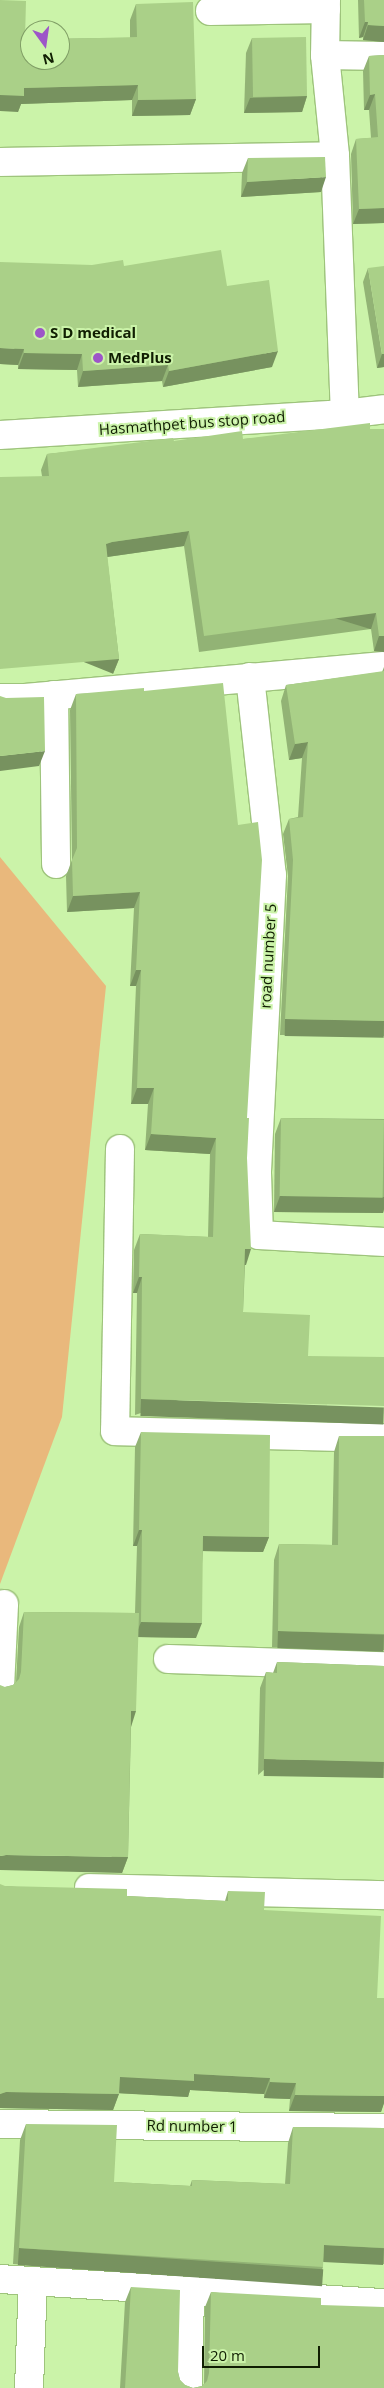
<!DOCTYPE html>
<style>
body{margin:0}
#map{position:relative;width:384px;height:2388px;overflow:hidden;background:#cbf3a9;font-family:"Open Sans",sans-serif}
div>[style]{position:absolute}
.green>*{inset:0;background:#e9b87c}
.roads{filter:drop-shadow(1px 0 #9ec47c) drop-shadow(-1px 0 #9ec47c) drop-shadow(0 1px #9ec47c) drop-shadow(0 -1px #9ec47c)}
.street>*{height:28px;margin:-14px;padding:0 14px;transform-origin:14px;border-radius:14px;background:#fff}
.secondary>*{height:28px;margin:-14px;padding:0 14px;transform-origin:14px;border-radius:14px;background:#fff}
.wall>*{inset:0;background:#92b375}
.shaded-wall>*{inset:0;background:#77925f;transform-origin:0 0}
.building>*{inset:0;background:#aad088;transform-origin:0 0}
.dots>*{width:14px;height:14px;translate:-50% -50%;box-sizing:border-box;border:2px solid #cbf3a9;border-radius:50%}
span{translate:-50% -50%;white-space:nowrap;text-align:center;line-height:1.15;-webkit-text-stroke:4px #cbf3a9;paint-order:stroke}
.poi-label{font-size:15px;color:#101e02;font-weight:700}
.left{translate:0 -50%;text-align:left}
.street-label{font-size:15px;color:#101e02}
.north{position:absolute;left:20px;top:20px;width:50px;height:50px;box-sizing:border-box;background:#cbf3a9;border:1px solid #809e66;border-radius:50%;rotate:166deg;font-size:14px;font-weight:700;line-height:20px;text-align:center;color:#101e02}
.north::after{content:'';display:block;margin:auto;width:18px;height:22px;background:#9d55c8;clip-path:polygon(50% 0,100% 100%,50% 72%,0 100%)}
.scale{position:absolute;left:202px;top:2346px;width:118px;height:22px;box-sizing:border-box;border:2px solid #101e02;border-top:0;padding-left:6px;font-size:15px;line-height:18px;white-space:nowrap;color:#101e02;-webkit-text-stroke:4px #cbf3a9;paint-order:stroke}
</style>
<div id="map">
<div class="green">
<i style="clip-path:polygon(0 857px,106px 986px,62px 1417px,0 1584px)"></i>
</div>
<div class="roads">
<div class="street">
<i style="left:326px;top:0;width:55px;rotate:91deg"></i>
<i style="left:325px;top:55px;width:101px;rotate:84.3deg"></i>
<i style="left:335px;top:156px;width:258px;rotate:87.8deg"></i>
<i style="left:210px;top:11px;width:116px;rotate:-1deg"></i>
<i style="left:325px;top:55px;width:59px;rotate:1deg"></i>
<i style="left:0;top:162px;width:335px;rotate:-1deg"></i>
<i style="left:250px;top:677px;width:199px;rotate:83.7deg"></i>
<i style="left:272px;top:875px;width:298px;rotate:92.9deg"></i>
<i style="left:257px;top:1173px;width:62px;rotate:88.2deg"></i>
<i style="left:259px;top:1235px;width:125px;rotate:3.2deg"></i>
<i style="left:54px;top:695px;width:169px;rotate:89.3deg"></i>
<i style="left:0;top:698px;width:25px"></i>
<i style="left:25px;top:698px;width:360px;rotate:-5.1deg"></i>
<i style="left:120px;top:1149px;width:282px;rotate:91deg"></i>
<i style="left:115px;top:1431px;width:269px;rotate:1.5deg"></i>
<i style="left:168px;top:1659px;width:216px;rotate:1.9deg"></i>
<i style="left:0;top:1687px;width:83px;rotate:-87.2deg"></i>
<i style="left:89px;top:1888px;width:295px;rotate:1.4deg"></i>
<i style="left:0;top:2124px;width:384px;rotate:0.6deg"></i>
<i style="left:0;top:2279px;width:385px;rotate:3.6deg"></i>
<i style="left:29px;top:2388px;width:107px;rotate:-87.9deg"></i>
<i style="left:188px;top:2388px;width:97px;rotate:-88.8deg"></i>
</div>
<div class="secondary">
<i style="left:0;top:435px;width:346px;rotate:-3.5deg"></i>
<i style="left:345px;top:414px;width:39px;rotate:-7deg"></i>
</div>
</div>
<div class="wall">
<i style="clip-path:polygon(358px 0,384px 0,384px 42px,363px 40px,363px 37px,359px 38px)"></i>
<i style="clip-path:polygon(136px 4px,196px 99px,190px 115px,132px 116px,132px 100px,21px 104px,18px 112px,25px 39px,130px 38px,130px 20px)"></i>
<i style="clip-path:polygon(252px 38px,307px 96px,302px 112px,244px 113px,246px 53px)"></i>
<i style="clip-path:polygon(384px 55px,384px 223px,353px 224px,351px 154px,356px 139px,371px 138px,369px 110px,364px 110px,363px 71px,369px 56px)"></i>
<i style="clip-path:polygon(248px 158px,321px 192px,241px 197px,242px 173px)"></i>
<i style="clip-path:polygon(92px 265px,124px 266px,227px 286px,272px 367px,163px 387px,162px 381px,78px 387px,77px 370px,18px 369px,18px 365px,0 364px)"></i>
<i style="clip-path:polygon(368px 268px,384px 367px,377px 368px,363px 282px)"></i>
<i style="clip-path:polygon(370px 429px,384px 429px,384px 652px,374px 651px,371px 629px,199px 652px,184px 546px,107px 557px,119px 659px,113px 674px,42px 476px,41px 470px,47px 454px,174px 441px,243px 439px)"></i>
<i style="clip-path:polygon(384px 667px,384px 1036px,280px 1035px,288px 876px,283px 834px,289px 819px,298px 817px,302px 758px,289px 760px,281px 701px,286px 685px,382px 672px)"></i>
<i style="clip-path:polygon(144px 691px,247px 1118px,246px 1265px,245px 1265px,243px 1312px,308px 1356px,135px 1415px,137px 1293px,133px 1293px,134px 1250px,140px 1234px,208px 1237px,210px 1154px,145px 1150px,148px 1104px,131px 1104px,136px 986px,130px 986px,134px 908px,67px 912px,66px 876px,72px 860px,70px 710px,76px 694px)"></i>
<i style="clip-path:polygon(281px 1118px,384px 1119px,384px 1209px,383px 1213px,274px 1212px,275px 1134px)"></i>
<i style="clip-path:polygon(141px 1432px,269px 1537px,263px 1552px,203px 1551px,196px 1638px,138px 1637px,131px 1727px,128px 1857px,122px 1873px,5px 1687px,13px 1685px,16px 1682px,19px 1627px,24px 1612px,135px 1613px,137px 1546px,133px 1546px,135px 1447px)"></i>
<i style="clip-path:polygon(339px 1436px,384px 1436px,384px 1650px,272px 1647px,274px 1560px,279px 1544px,332px 1545px,334px 1452px)"></i>
<i style="clip-path:polygon(277px 1662px,384px 1666px,258px 1775px,260px 1688px,266px 1672px,273px 1673px)"></i>
<i style="clip-path:polygon(5px 1886px,127px 1896px,225px 1901px,228px 1891px,264px 1910px,377px 1998px,384px 1998px,384px 2103px,381px 2112px,289px 2111px,290px 2099px,264px 2098px,264px 2094px,190px 2090px,188px 2097px,119px 2093px,113px 2110px,0 2108px)"></i>
<i style="clip-path:polygon(26px 2124px,114px 2182px,190px 2186px,192px 2180px,285px 2184px,288px 2143px,293px 2127px,384px 2128px,384px 2264px,323px 2261px,323px 2267px,317px 2283px,13px 2264px,20px 2140px)"></i>
<i style="clip-path:polygon(131px 2287px,178px 2372px,180px 2380px,185px 2385px,193px 2388px,202px 2386px,204px 2384px,205px 2307px,211px 2292px,321px 2305px,384px 2388px,120px 2388px,125px 2302px)"></i>
</div>
<div class="shaded-wall">
<i style="clip-path:polygon(365px 22px,368px 22px,363px 37px,359px 38px)"></i>
<i style="clip-path:polygon(368px 25px,384px 26px,384px 42px,363px 40px)"></i>
<i style="clip-path:polygon(138px 85px,132px 100px,21px 104px,18px 112px,0 111px,0 95px,24px 88px)"></i>
<i style="clip-path:polygon(375px 94px,369px 110px,364px 110px,370px 95px)"></i>
<i style="clip-path:polygon(307px 96px,302px 112px,244px 113px,250px 98px)"></i>
<i style="clip-path:polygon(196px 99px,190px 115px,132px 116px,138px 100px)"></i>
<i style="clip-path:polygon(326px 177px,321px 192px,241px 197px,247px 182px)"></i>
<i style="clip-path:polygon(384px 208px,384px 223px,353px 224px,359px 209px)"></i>
<i style="clip-path:polygon(0 348px,24px 349px,18px 365px,0 364px)"></i>
<i style="clip-path:polygon(278px 351px,272px 367px,163px 387px,169px 371px)"></i>
<i style="clip-path:polygon(24px 353px,82px 354px,77px 370px,18px 369px)"></i>
<i style="clip-path:polygon(382px 354px,384px 354px,384px 367px,377px 368px)"></i>
<i style="clip-path:polygon(168px 365px,162px 381px,78px 387px,83px 371px)"></i>
<i style="clip-path:polygon(189px 531px,184px 546px,107px 557px,106px 544px,112px 542px)"></i>
<i style="left:376px;top:613px;width:17px;height:174px;rotate:107deg"></i>
<i style="clip-path:polygon(379px 636px,384px 636px,384px 652px,374px 651px)"></i>
<i style="left:119px;top:659px;width:16px;height:119px;rotate:112deg"></i>
<i style="clip-path:polygon(308px 742px,302px 758px,289px 760px,295px 744px)"></i>
<i style="clip-path:polygon(45px 751px,39px 766px,0 771px,0 756px)"></i>
<i style="clip-path:polygon(140px 892px,134px 908px,67px 912px,73px 896px)"></i>
<i style="clip-path:polygon(136px 970px,141px 970px,136px 986px,130px 986px)"></i>
<i style="left:285px;top:1019px;width:99px;height:17px;rotate:1deg"></i>
<i style="clip-path:polygon(137px 1088px,154px 1088px,148px 1104px,131px 1104px)"></i>
<i style="clip-path:polygon(151px 1134px,216px 1138px,210px 1154px,145px 1150px)"></i>
<i style="clip-path:polygon(280px 1196px,384px 1197px,384px 1209px,383px 1213px,274px 1212px)"></i>
<i style="clip-path:polygon(245px 1249px,251px 1249px,246px 1265px,239px 1265px)"></i>
<i style="clip-path:polygon(139px 1277px,142px 1277px,137px 1293px,133px 1293px)"></i>
<i style="left:141px;top:1399px;width:243px;height:17px;rotate:2deg"></i>
<i style="clip-path:polygon(139px 1530px,142px 1530px,137px 1546px,133px 1546px)"></i>
<i style="clip-path:polygon(203px 1536px,269px 1537px,263px 1552px,198px 1551px)"></i>
<i style="clip-path:polygon(141px 1622px,202px 1623px,196px 1638px,135px 1637px)"></i>
<i style="left:278px;top:1631px;width:106px;height:17px;rotate:2deg"></i>
<i style="clip-path:polygon(131px 1711px,136px 1711px,131px 1727px)"></i>
<i style="left:264px;top:1759px;width:120px;height:17px;rotate:1deg"></i>
<i style="clip-path:polygon(6px 1855px,128px 1857px,122px 1873px,0 1870px,0 1856px)"></i>
<i style="clip-path:polygon(194px 2074px,270px 2078px,264px 2094px,190px 2090px,188px 2097px,114px 2093px,120px 2077px)"></i>
<i style="clip-path:polygon(270px 2082px,296px 2083px,290px 2099px,264px 2098px)"></i>
<i style="clip-path:polygon(6px 2092px,119px 2094px,113px 2110px,0 2108px,0 2094px)"></i>
<i style="clip-path:polygon(295px 2095px,384px 2096px,384px 2103px,381px 2112px,289px 2111px)"></i>
<i style="left:324px;top:2245px;width:60px;height:17px;rotate:3deg"></i>
<i style="left:19px;top:2248px;width:305px;height:17px;rotate:4deg"></i>
</div>
<div class="building">
<i style="clip-path:polygon(0 0,26px 1px,25px 39px,30px 39px,30px 60px,60px 60px,60px 39px,137px 37px,136px 4px,193px 2px,196px 99px,138px 100px,138px 85px,24px 88px,24px 96px,0 95px)"></i>
<i style="clip-path:polygon(364px 0,384px 0,384px 26px,368px 25px,368px 22px,365px 22px)"></i>
<i style="left:306px;top:37px;width:59px;height:54px;rotate:89deg"></i>
<i style="clip-path:polygon(384px 55px,384px 208px,359px 209px,356px 139px,378px 137px,375px 94px,370px 95px,369px 56px)"></i>
<i style="clip-path:polygon(325px 157px,326px 177px,247px 182px,248px 158px)"></i>
<i style="clip-path:polygon(221px 250px,227px 286px,269px 280px,278px 351px,169px 371px,168px 365px,83px 371px,82px 354px,24px 353px,24px 349px,0 348px,0 262px,92px 265px,123px 260px,124px 266px)"></i>
<i style="clip-path:polygon(384px 266px,384px 354px,382px 354px,368px 268px)"></i>
<i style="clip-path:polygon(370px 423px,370px 429px,384px 429px,384px 636px,379px 636px,376px 613px,204px 636px,189px 531px,112px 542px,106px 544px,119px 659px,0 669px,0 477px,49px 476px,47px 454px,173px 438px,174px 441px,242px 431px,243px 439px)"></i>
<i style="clip-path:polygon(384px 671px,384px 1021px,285px 1019px,293px 860px,289px 819px,303px 817px,308px 742px,295px 744px,286px 685px)"></i>
<i style="clip-path:polygon(223px 683px,238px 825px,258px 822px,262px 860px,247px 1118px,249px 1118px,247px 1158px,251px 1249px,245px 1249px,243px 1312px,310px 1315px,308px 1356px,384px 1357px,384px 1406px,141px 1399px,142px 1277px,139px 1277px,140px 1234px,213px 1237px,216px 1138px,151px 1134px,154px 1088px,137px 1088px,141px 970px,136px 970px,140px 892px,73px 896px,72px 860px,77px 848px,76px 694px,144px 688px,144px 691px)"></i>
<i style="clip-path:polygon(0 696px,6px 698px,44px 697px,45px 751px,0 756px)"></i>
<i style="left:281px;top:1118px;width:103px;height:78px;rotate:1deg"></i>
<i style="clip-path:polygon(141px 1432px,270px 1435px,269px 1537px,203px 1536px,202px 1623px,141px 1622px,142px 1530px,139px 1530px)"></i>
<i style="clip-path:polygon(339px 1436px,384px 1436px,384px 1634px,278px 1631px,279px 1544px,338px 1545px)"></i>
<i style="clip-path:polygon(24px 1612px,139px 1613px,136px 1711px,131px 1711px,128px 1857px,6px 1855px,0 1856px,0 1685px,5px 1687px,13px 1685px,19px 1679px,21px 1672px)"></i>
<i style="clip-path:polygon(277px 1662px,384px 1666px,384px 1762px,264px 1759px,266px 1672px,277px 1673px)"></i>
<i style="clip-path:polygon(0 1884px,5px 1886px,127px 1889px,127px 1896px,228px 1901px,228px 1891px,265px 1892px,264px 1910px,381px 1916px,377px 1998px,384px 1998px,384px 2096px,295px 2095px,296px 2083px,270px 2082px,270px 2078px,194px 2074px,194px 2081px,120px 2077px,119px 2094px,6px 2092px,0 2094px)"></i>
<i style="clip-path:polygon(26px 2124px,117px 2125px,114px 2182px,192px 2186px,192px 2180px,290px 2184px,293px 2127px,384px 2128px,384px 2248px,324px 2245px,323px 2267px,19px 2248px)"></i>
<i style="clip-path:polygon(131px 2287px,180px 2290px,178px 2372px,180px 2380px,185px 2385px,193px 2388px,202px 2386px,207px 2381px,209px 2373px,211px 2292px,321px 2298px,321px 2305px,384px 2307px,384px 2388px,125px 2388px)"></i>
</div>
<div class="dots">
<i style="left:40px;top:333px;background:#9d55c8"></i>
<i style="left:98px;top:358px;background:#9d55c8"></i>
</div>
<div class="poi-label">
<span class="left" style="left:50px;top:333px">S D medical</span>
<span class="left" style="left:108px;top:358px">MedPlus</span>
</div>
<div class="street-label">
<span style="left:192px;top:423px;rotate:-4deg">Hasmathpet bus stop road</span>
<span style="left:268px;top:956px;rotate:-87deg">road number 5</span>
<span style="left:192px;top:2126px;rotate:1deg">Rd number 1</span>
</div>
<div class="north">N</div>
<div class="scale">20 m</div>
</div>
